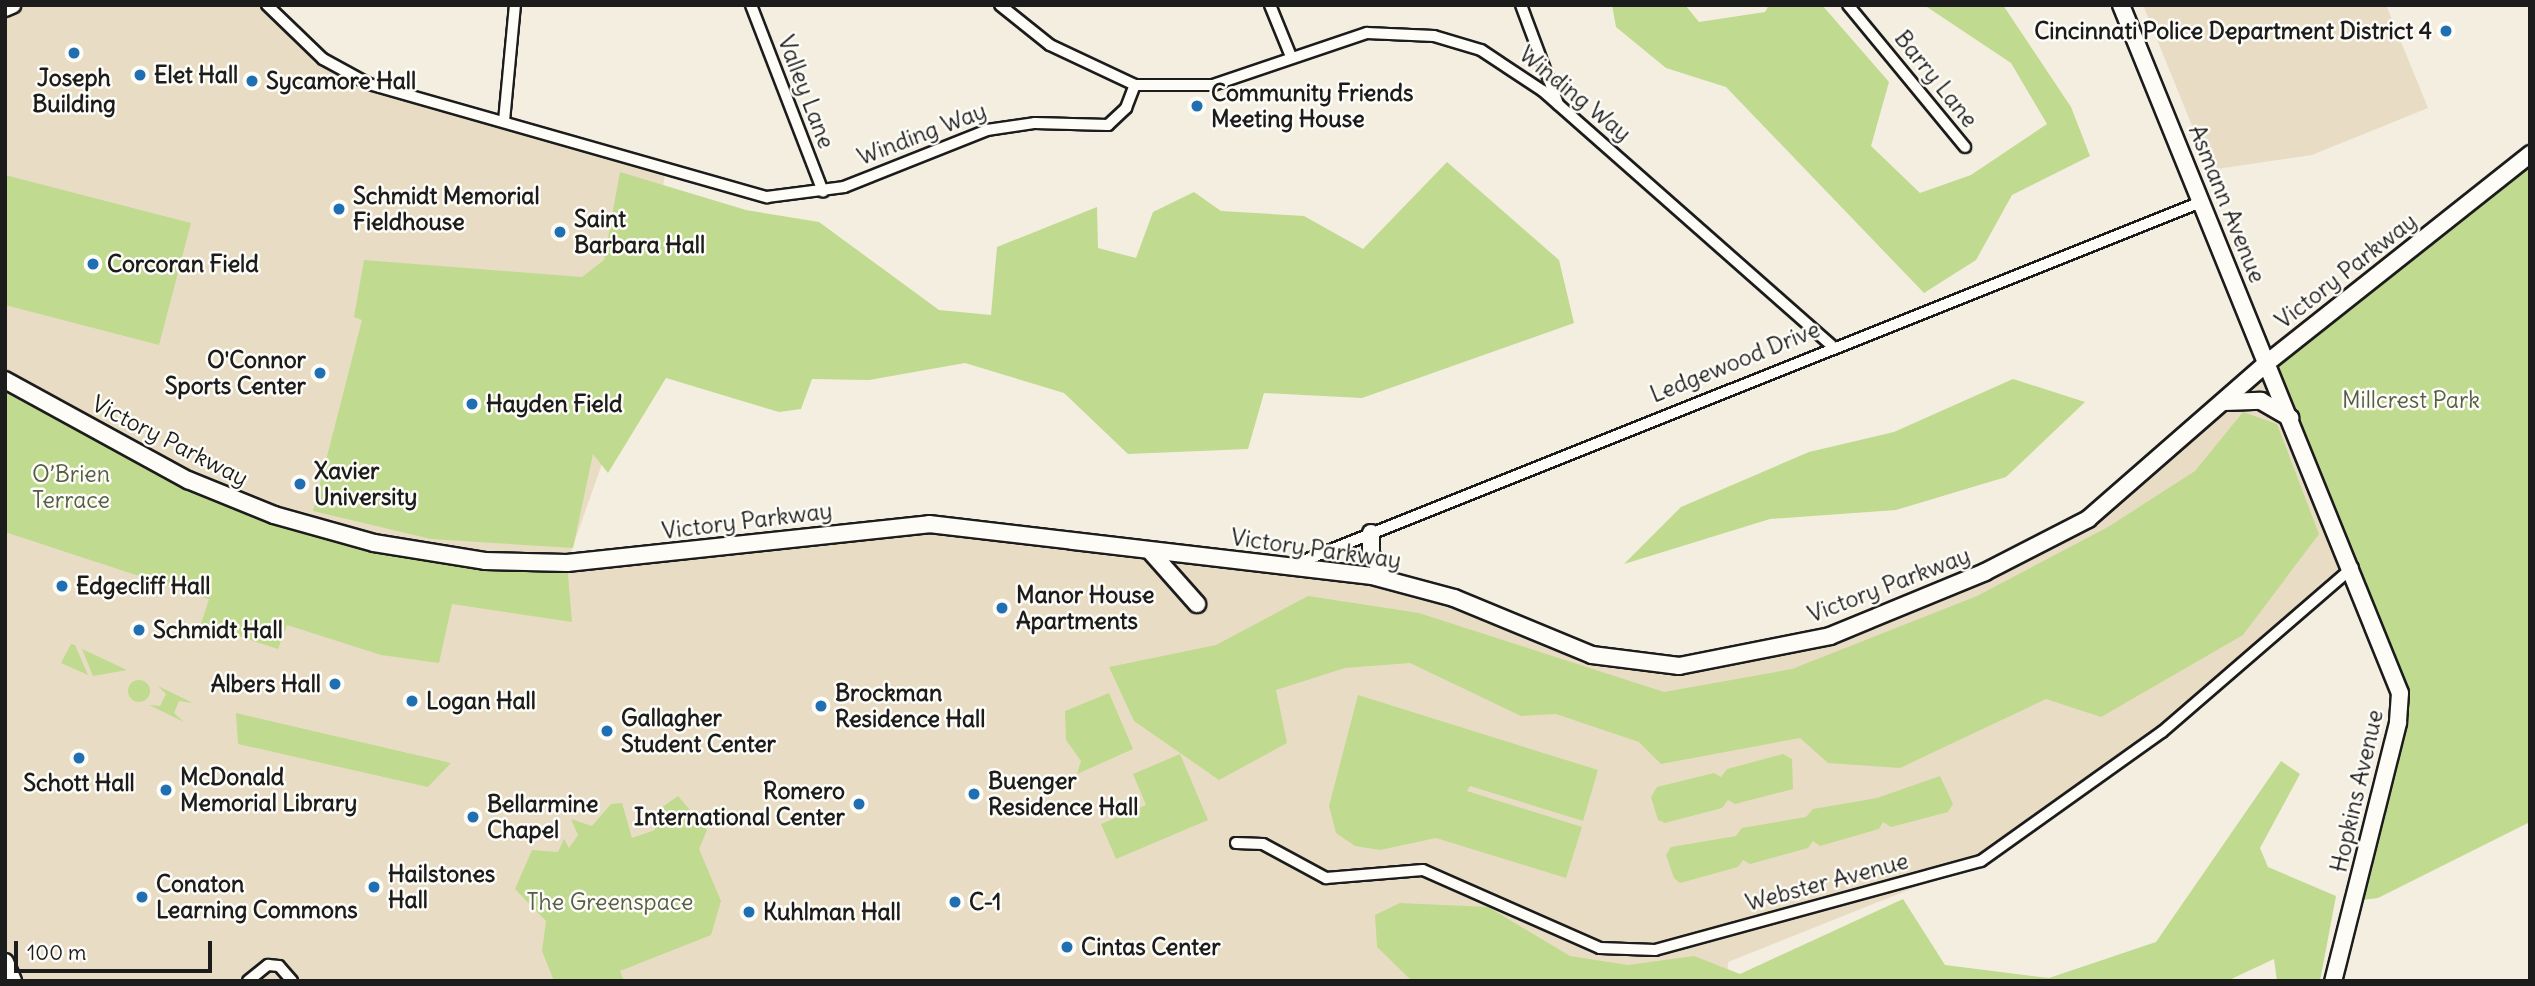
<!DOCTYPE html>
<meta charset="utf-8">
<style>
body{margin:0}
#map{position:relative;width:2535px;height:986px;overflow:hidden;background:#f3eee0;font-family:Delius,sans-serif}
div>[style]{position:absolute}
.built>*{inset:0;background:#e8ddc4}
.green>*{inset:0;background:#c0da90}
.round{border-radius:50%}
.roads{filter:drop-shadow(2px 0 #1c1c1c) drop-shadow(-2px 0 #1c1c1c) drop-shadow(0 2px #1c1c1c) drop-shadow(0 -2px #1c1c1c)}
.street>*{height:10px;margin:-5px;padding:0 5px;transform-origin:5px;border-radius:5px;background:#fdfcf7}
.secondary>*{height:16px;margin:-8px;padding:0 8px;transform-origin:8px;border-radius:8px;background:#fdfcf7}
.dots>*{width:19px;height:19px;translate:-50% -50%;box-sizing:border-box;border:4px solid #fdfcf7;border-radius:50%}
span{translate:-50% -50%;white-space:nowrap;text-align:center;line-height:1.15;-webkit-text-stroke:5px #fdfcf7;paint-order:stroke}
.poi-label{font-size:23px;color:#1c1c1c;font-weight:700}
.right{translate:-100% -50%;text-align:right}
.left{translate:0 -50%;text-align:left}
.street-label{font-size:23px;color:#1c1c1c}
.park-label{font-size:23px;color:#555e45}
.frame{position:absolute;inset:0;border:7px solid #1c1c1c;pointer-events:none}
.scale{position:absolute;left:14px;top:941px;width:198px;height:32px;box-sizing:border-box;border:4px solid #1c1c1c;border-top:0;padding-left:9px;font-size:21px;line-height:24px;white-space:nowrap;color:#1c1c1c;-webkit-text-stroke:5px #fdfcf7;paint-order:stroke}
</style>
<div id="map">
<div class="built">
<i style="clip-path:polygon(12px 5px,267px 5px,342px 72px,666px 169px,626px 396px,567px 563px,884px 527px,1372px 576px,1592px 655px,1648px 665px,1830px 636px,2057px 537px,2268px 362px,2353px 567px,2162px 732px,1981px 861px,1728px 962px,1727px 981px,5px 981px,5px 8px)"></i>
<i style="clip-path:polygon(2143px 5px,2386px 5px,2428px 108px,2312px 155px,2210px 170px)"></i>
</div>
<div class="green">
<i style="clip-path:polygon(1612px 5px,1685px 5px,1699px 22px,1765px 12px,1769px 5px,1822px 5px,1889px 82px,1871px 146px,1920px 193px,1971px 175px,2047px 124px,2011px 63px,1924px 5px,2003px 5px,2071px 107px,2090px 156px,2012px 195px,1976px 260px,1924px 293px,1726px 87px,1666px 68px,1616px 27px)"></i>
<i style="clip-path:polygon(2530px 154px,2530px 822px,2378px 898px,2353px 901px,2401px 708px,2268px 362px)"></i>
<i style="clip-path:polygon(1447px 162px,1559px 260px,1574px 323px,1362px 398px,1264px 393px,1248px 449px,1128px 454px,1064px 393px,965px 363px,869px 380px,812px 379px,801px 409px,779px 412px,666px 378px,608px 473px,593px 454px,573px 548px,431px 539px,313px 511px,362px 320px,354px 317px,364px 260px,582px 277px,604px 260px,620px 172px,746px 210px,819px 222px,939px 310px,991px 315px,997px 247px,1097px 207px,1098px 248px,1136px 258px,1153px 212px,1194px 192px,1221px 211px,1304px 216px,1363px 249px)"></i>
<i style="clip-path:polygon(5px 175px,191px 223px,159px 345px,5px 305px)"></i>
<i style="clip-path:polygon(2013px 379px,2085px 402px,2006px 477px,1896px 510px,1770px 519px,1624px 564px,1681px 507px,1809px 452px,1894px 432px)"></i>
<i style="clip-path:polygon(5px 380px,188px 480px,374px 543px,567px 563px,572px 622px,452px 604px,439px 663px,381px 655px,287px 625px,278px 649px,201px 624px,209px 599px,5px 532px)"></i>
<i style="clip-path:polygon(2243px 412px,2277px 424px,2319px 534px,2243px 635px,2101px 717px,2046px 699px,1900px 768px,1828px 763px,1800px 738px,1661px 764px,1639px 742px,1556px 714px,1521px 716px,1410px 663px,1345px 668px,1276px 690px,1287px 743px,1219px 780px,1134px 721px,1109px 667px,1216px 645px,1308px 596px,1419px 613px,1664px 692px,1792px 669px,1977px 596px,2108px 527px,2195px 471px)"></i>
<i style="clip-path:polygon(71px 644px,75px 645px,88px 675px,61px 663px)"></i>
<i style="clip-path:polygon(82px 649px,127px 670px,93px 676px)"></i>
<i class="round" style="left:128px;top:680px;width:22px;height:22px"></i>
<i style="clip-path:polygon(158px 686px,193px 703px,179px 701px,174px 713px,184px 722px,149px 705px,160px 706px,166px 694px)"></i>
<i style="clip-path:polygon(1109px 693px,1133px 749px,1077px 774px,1081px 761px,1066px 740px,1065px 711px)"></i>
<i style="clip-path:polygon(1358px 695px,1598px 770px,1583px 821px,1470px 786px,1467px 791px,1582px 827px,1566px 878px,1436px 838px,1380px 850px,1355px 846px,1336px 833px,1329px 806px)"></i>
<i style="clip-path:polygon(236px 713px,451px 763px,428px 787px,238px 744px)"></i>
<i style="clip-path:polygon(1180px 754px,1208px 820px,1116px 859px,1101px 824px,1146px 805px,1133px 774px)"></i>
<i style="clip-path:polygon(1783px 754px,1792px 759px,1793px 789px,1735px 804px,1728px 800px,1722px 808px,1665px 823px,1658px 820px,1651px 797px,1657px 787px,1714px 773px,1721px 777px,1727px 769px)"></i>
<i style="clip-path:polygon(2281px 761px,2300px 774px,2260px 848px,2268px 867px,2336px 896px,2320px 981px,2277px 981px,2274px 959px,2227px 981px,1412px 981px,1377px 947px,1375px 915px,1400px 903px,1488px 907px,1570px 956px,1628px 965px,1694px 956px,1740px 974px,1903px 899px,1945px 965px,2049px 978px,2156px 942px)"></i>
<i style="clip-path:polygon(1940px 776px,1953px 804px,1948px 812px,1891px 827px,1883px 822px,1879px 829px,1820px 846px,1813px 841px,1808px 848px,1750px 864px,1743px 860px,1738px 867px,1680px 883px,1674px 878px,1666px 855px,1671px 847px,1736px 836px,1742px 828px,1806px 817px,1813px 809px,1877px 798px)"></i>
<i style="clip-path:polygon(678px 796px,707px 830px,699px 849px,721px 901px,711px 935px,620px 971px,624px 981px,554px 981px,542px 951px,546px 921px,515px 889px,532px 850px,558px 852px,564px 839px,569px 848px,578px 835px,571px 819px,592px 826px,611px 804px,622px 803px,632px 838px,655px 830px,651px 815px)"></i>
</div>
<div class="roads">
<div class="street">
<i style="left:267px;top:5px;width:78px;rotate:44deg"></i>
<i style="left:323px;top:59px;width:52px;rotate:28.5deg"></i>
<i style="left:369px;top:84px;width:414px;rotate:15.9deg"></i>
<i style="left:767px;top:197px;width:78px;rotate:-7.4deg"></i>
<i style="left:844px;top:187px;width:154px;rotate:-21.7deg"></i>
<i style="left:987px;top:130px;width:49px;rotate:-8.3deg"></i>
<i style="left:1035px;top:123px;width:73px;rotate:1.6deg"></i>
<i style="left:1108px;top:125px;width:25px;rotate:-43deg"></i>
<i style="left:1126px;top:108px;width:25px;rotate:-69deg"></i>
<i style="left:751px;top:5px;width:200px;rotate:68.9deg"></i>
<i style="left:1000px;top:5px;width:64px;rotate:38.7deg"></i>
<i style="left:1050px;top:45px;width:94px;rotate:25.2deg"></i>
<i style="left:1135px;top:85px;width:78px"></i>
<i style="left:1213px;top:85px;width:163px;rotate:-18.7deg"></i>
<i style="left:1367px;top:33px;width:67px;rotate:2.6deg"></i>
<i style="left:1434px;top:36px;width:49px;rotate:16.6deg"></i>
<i style="left:1481px;top:50px;width:74px;rotate:33.5deg"></i>
<i style="left:1543px;top:91px;width:384px;rotate:41.4deg"></i>
<i style="left:1270px;top:5px;width:53px;rotate:67.8deg"></i>
<i style="left:1521px;top:5px;width:106px;rotate:69.5deg"></i>
<i style="left:1848px;top:5px;width:184px;rotate:50.5deg"></i>
<i style="left:504px;top:121px;width:117px;rotate:-84.6deg"></i>
<i style="left:1293px;top:565px;width:978px;rotate:-21.79deg"></i>
<i style="left:1236px;top:843px;width:27px;rotate:2deg"></i>
<i style="left:1263px;top:844px;width:72px;rotate:28.4deg"></i>
<i style="left:1326px;top:878px;width:97px;rotate:-4.7deg"></i>
<i style="left:1423px;top:870px;width:193px;rotate:23.8deg"></i>
<i style="left:1600px;top:948px;width:55px;rotate:2.1deg"></i>
<i style="left:1655px;top:950px;width:338px;rotate:-15.3deg"></i>
<i style="left:1981px;top:861px;width:222px;rotate:-35.5deg"></i>
<i style="left:2162px;top:732px;width:252px;rotate:-40.8deg"></i>
<i style="left:248px;top:981px;width:26px;rotate:-39deg"></i>
<i style="left:268px;top:965px;width:11px;rotate:5deg"></i>
<i style="left:279px;top:966px;width:20px;rotate:49deg"></i>
</div>
<div class="secondary">
<i style="left:2121px;top:5px;width:742px;rotate:67.93deg"></i>
<i style="left:2400px;top:693px;width:30px;rotate:94deg"></i>
<i style="left:2398px;top:723px;width:266px;rotate:104.1deg"></i>
<i style="left:5px;top:8px;width:8px;rotate:-23deg"></i>
<i style="left:5px;top:380px;width:209px;rotate:28.7deg"></i>
<i style="left:188px;top:480px;width:93px;rotate:22.1deg"></i>
<i style="left:274px;top:515px;width:104px;rotate:15.6deg"></i>
<i style="left:374px;top:543px;width:112px;rotate:9.2deg"></i>
<i style="left:485px;top:561px;width:82px;rotate:1.4deg"></i>
<i style="left:567px;top:563px;width:364px;rotate:-6.1deg"></i>
<i style="left:929px;top:524px;width:446px;rotate:6.7deg"></i>
<i style="left:1372px;top:576px;width:85px;rotate:15deg"></i>
<i style="left:1454px;top:598px;width:149px;rotate:22.4deg"></i>
<i style="left:1592px;top:655px;width:88px;rotate:7.2deg"></i>
<i style="left:1679px;top:666px;width:154px;rotate:-11.2deg"></i>
<i style="left:1830px;top:636px;width:168px;rotate:-22.4deg"></i>
<i style="left:1985px;top:572px;width:116px;rotate:-27.2deg"></i>
<i style="left:2088px;top:519px;width:239px;rotate:-41.1deg"></i>
<i style="left:2268px;top:362px;width:335px;rotate:-38.4deg"></i>
<i style="left:2224px;top:402px;width:37px;rotate:-2deg"></i>
<i style="left:2261px;top:401px;width:34px;rotate:30deg"></i>
<i style="left:1371px;top:533px;width:22px;rotate:90deg"></i>
<i style="left:1371px;top:555px;width:31px;rotate:54deg"></i>
<i style="left:1150px;top:551px;width:71px;rotate:48.4deg"></i>
<i style="left:5px;top:962px;width:21px;rotate:67deg"></i>
</div>
</div>
<div class="dots">
<i style="left:2446px;top:31px;background:#1f6fb2"></i>
<i style="left:74px;top:53px;background:#1f6fb2"></i>
<i style="left:140px;top:75px;background:#1f6fb2"></i>
<i style="left:252px;top:81px;background:#1f6fb2"></i>
<i style="left:1197px;top:106px;background:#1f6fb2"></i>
<i style="left:339px;top:209px;background:#1f6fb2"></i>
<i style="left:560px;top:232px;background:#1f6fb2"></i>
<i style="left:93px;top:264px;background:#1f6fb2"></i>
<i style="left:320px;top:373px;background:#1f6fb2"></i>
<i style="left:472px;top:404px;background:#1f6fb2"></i>
<i style="left:300px;top:484px;background:#1f6fb2"></i>
<i style="left:62px;top:586px;background:#1f6fb2"></i>
<i style="left:1002px;top:608px;background:#1f6fb2"></i>
<i style="left:139px;top:630px;background:#1f6fb2"></i>
<i style="left:335px;top:684px;background:#1f6fb2"></i>
<i style="left:412px;top:701px;background:#1f6fb2"></i>
<i style="left:821px;top:706px;background:#1f6fb2"></i>
<i style="left:607px;top:731px;background:#1f6fb2"></i>
<i style="left:79px;top:758px;background:#1f6fb2"></i>
<i style="left:166px;top:790px;background:#1f6fb2"></i>
<i style="left:974px;top:794px;background:#1f6fb2"></i>
<i style="left:859px;top:804px;background:#1f6fb2"></i>
<i style="left:473px;top:817px;background:#1f6fb2"></i>
<i style="left:374px;top:887px;background:#1f6fb2"></i>
<i style="left:142px;top:897px;background:#1f6fb2"></i>
<i style="left:955px;top:902px;background:#1f6fb2"></i>
<i style="left:749px;top:912px;background:#1f6fb2"></i>
<i style="left:1067px;top:947px;background:#1f6fb2"></i>
</div>
<div class="poi-label">
<span class="right" style="left:2432px;top:31px">Cincinnati Police Department District 4</span>
<span class="left" style="left:154px;top:75px">Elet Hall</span>
<span style="left:74px;top:91px">Joseph<br>Building</span>
<span class="left" style="left:266px;top:81px">Sycamore Hall</span>
<span class="left" style="left:1211px;top:106px">Community Friends<br>Meeting House</span>
<span class="left" style="left:353px;top:209px">Schmidt Memorial<br>Fieldhouse</span>
<span class="left" style="left:574px;top:232px">Saint<br>Barbara Hall</span>
<span class="left" style="left:107px;top:264px">Corcoran Field</span>
<span class="right" style="left:306px;top:373px">O'Connor<br>Sports Center</span>
<span class="left" style="left:486px;top:404px">Hayden Field</span>
<span class="left" style="left:314px;top:484px">Xavier<br>University</span>
<span class="left" style="left:76px;top:586px">Edgecliff Hall</span>
<span class="left" style="left:1016px;top:608px">Manor House<br>Apartments</span>
<span class="left" style="left:153px;top:630px">Schmidt Hall</span>
<span class="right" style="left:321px;top:684px">Albers Hall</span>
<span class="left" style="left:835px;top:706px">Brockman<br>Residence Hall</span>
<span class="left" style="left:426px;top:701px">Logan Hall</span>
<span class="left" style="left:621px;top:731px">Gallagher<br>Student Center</span>
<span class="left" style="left:180px;top:790px">McDonald<br>Memorial Library</span>
<span class="left" style="left:988px;top:794px">Buenger<br>Residence Hall</span>
<span style="left:79px;top:783px">Schott Hall</span>
<span class="right" style="left:845px;top:804px">Romero<br>International Center</span>
<span class="left" style="left:487px;top:817px">Bellarmine<br>Chapel</span>
<span class="left" style="left:388px;top:887px">Hailstones<br>Hall</span>
<span class="left" style="left:156px;top:897px">Conaton<br>Learning Commons</span>
<span class="left" style="left:969px;top:902px">C-1</span>
<span class="left" style="left:763px;top:912px">Kuhlman Hall</span>
<span class="left" style="left:1081px;top:947px">Cintas Center</span>
</div>
<div class="street-label">
<span style="left:1936px;top:79px;rotate:51deg">Barry Lane</span>
<span style="left:806px;top:92px;rotate:69deg">Valley Lane</span>
<span style="left:1575px;top:94px;rotate:39deg">Winding Way</span>
<span style="left:922px;top:134px;rotate:-21deg">Winding Way</span>
<span style="left:2227px;top:204px;rotate:68deg">Asmann Avenue</span>
<span style="left:2346px;top:271px;rotate:-38deg">Victory Parkway</span>
<span style="left:1735px;top:362px;rotate:-22deg">Ledgewood Drive</span>
<span style="left:170px;top:441px;rotate:27deg">Victory Parkway</span>
<span style="left:747px;top:521px;rotate:-7deg">Victory Parkway</span>
<span style="left:1316px;top:549px;rotate:8deg">Victory Parkway</span>
<span style="left:1889px;top:585px;rotate:-21deg">Victory Parkway</span>
<span style="left:2357px;top:791px;rotate:-77deg">Hopkins Avenue</span>
<span style="left:1827px;top:882px;rotate:-15deg">Webster Avenue</span>
</div>
<div class="park-label">
<span style="left:2411px;top:400px">Millcrest Park</span>
<span style="left:71px;top:487px">O’Brien<br>Terrace</span>
<span style="left:610px;top:902px">The Greenspace</span>
</div>
<div class="frame"></div>
<div class="scale">100 m</div>
</div>
